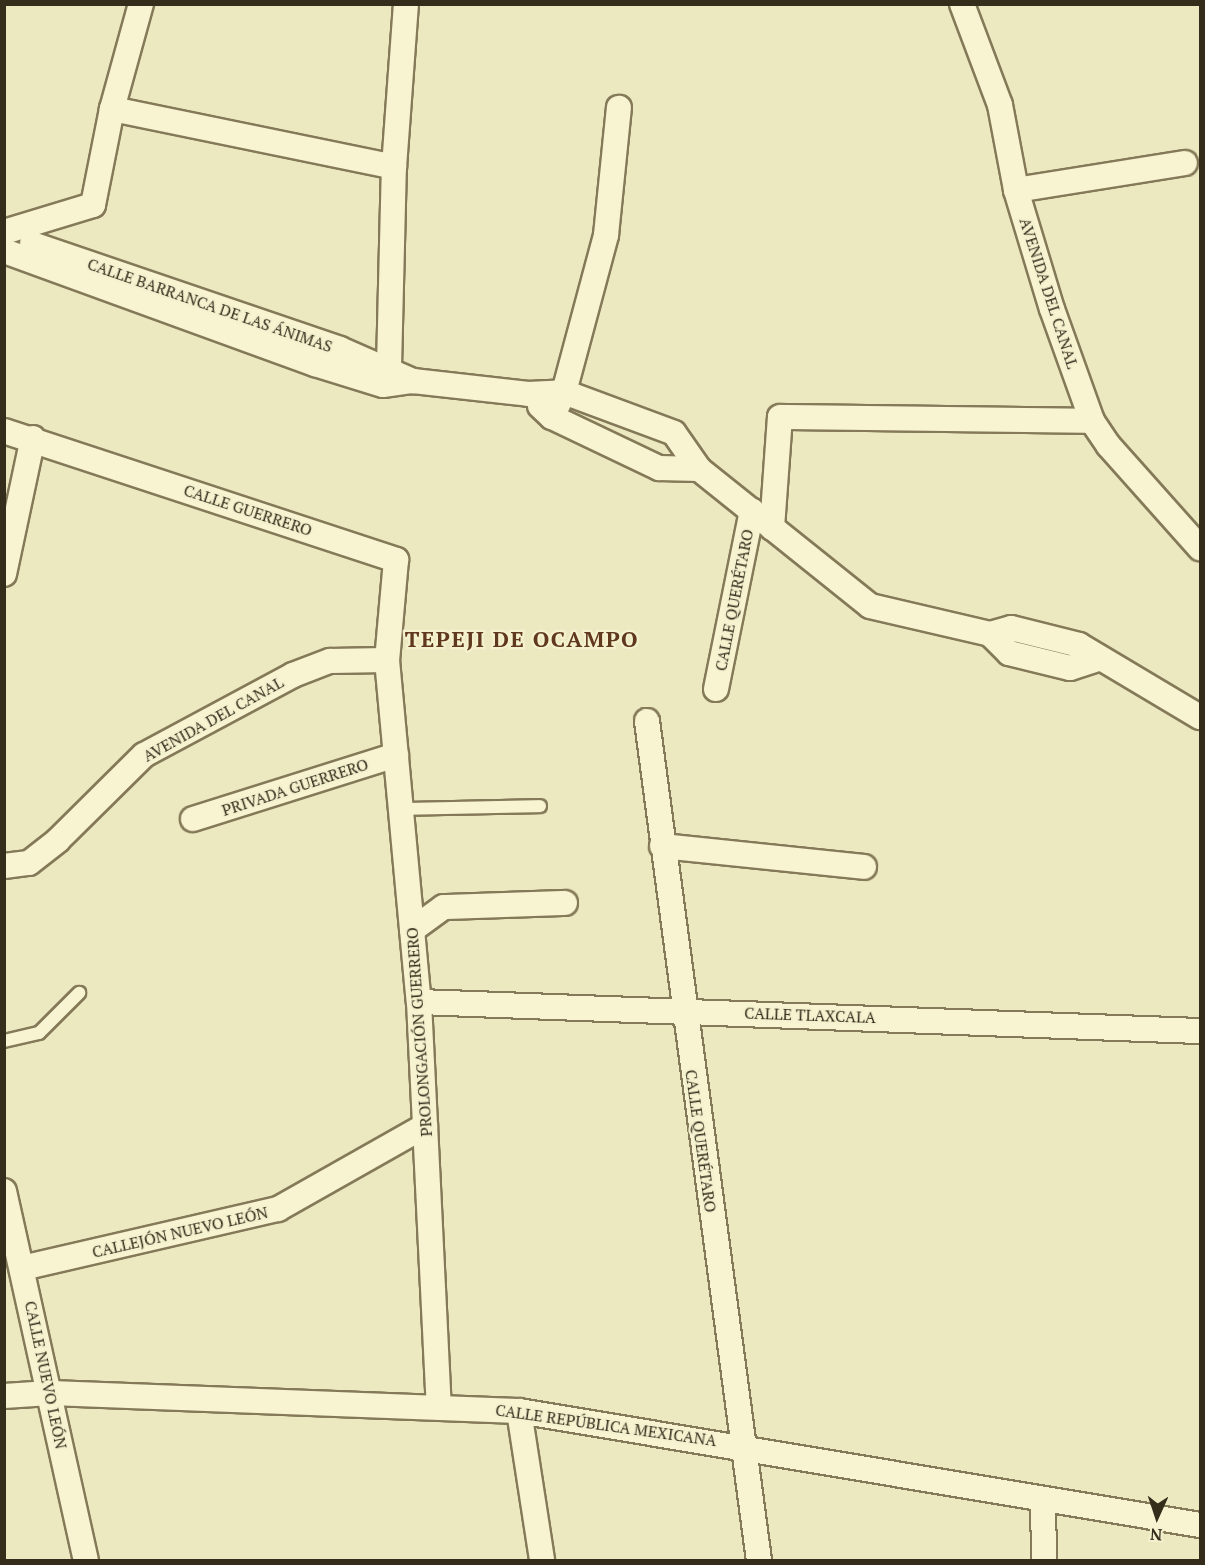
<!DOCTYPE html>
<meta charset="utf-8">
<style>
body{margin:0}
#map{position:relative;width:1205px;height:1565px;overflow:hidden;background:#ece8bf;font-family:"PT Serif",serif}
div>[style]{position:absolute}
.roads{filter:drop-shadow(2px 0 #847958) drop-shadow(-2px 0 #847958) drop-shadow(0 2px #847958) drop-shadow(0 -2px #847958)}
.lane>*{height:12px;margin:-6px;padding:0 6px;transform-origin:6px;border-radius:6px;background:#f8f4d2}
.street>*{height:24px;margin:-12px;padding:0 12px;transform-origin:12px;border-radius:12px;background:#f8f4d2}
span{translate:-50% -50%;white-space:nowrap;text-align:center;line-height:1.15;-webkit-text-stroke:4.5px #f4f1ce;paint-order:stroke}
.street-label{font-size:16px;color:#342d1c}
.district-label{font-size:22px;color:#60381d;font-weight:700;letter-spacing:1.5px}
.frame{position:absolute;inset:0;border:6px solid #342d1c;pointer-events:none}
.north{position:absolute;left:1127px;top:1487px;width:60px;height:60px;-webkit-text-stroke:4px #f4f1ce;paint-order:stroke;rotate:183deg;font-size:16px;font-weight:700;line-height:24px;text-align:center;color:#342d1c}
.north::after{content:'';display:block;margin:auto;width:21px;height:27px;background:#342d1c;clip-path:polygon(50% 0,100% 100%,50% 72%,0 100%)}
</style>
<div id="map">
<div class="roads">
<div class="lane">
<i style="left:401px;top:809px;width:139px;rotate:-1.2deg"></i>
<i style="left:4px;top:1041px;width:36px;rotate:-13deg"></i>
<i style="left:39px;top:1033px;width:57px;rotate:-45deg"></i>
</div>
<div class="street">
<i style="left:962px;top:4px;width:108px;rotate:69.4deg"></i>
<i style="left:1000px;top:105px;width:86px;rotate:79.3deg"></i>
<i style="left:1016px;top:190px;width:124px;rotate:73.2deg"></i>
<i style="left:1052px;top:309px;width:119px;rotate:70.3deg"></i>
<i style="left:1092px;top:421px;width:30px;rotate:56deg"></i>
<i style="left:1109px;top:446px;width:137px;rotate:48.3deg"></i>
<i style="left:112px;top:109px;width:288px;rotate:11.6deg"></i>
<i style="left:1016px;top:190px;width:171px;rotate:-9.1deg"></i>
<i style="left:4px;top:232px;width:93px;rotate:-16.9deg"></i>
<i style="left:93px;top:205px;width:98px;rotate:-78.8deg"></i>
<i style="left:112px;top:109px;width:109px;rotate:-74.6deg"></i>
<i style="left:32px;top:244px;width:325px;rotate:18.8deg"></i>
<i style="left:340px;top:349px;width:80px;rotate:23.7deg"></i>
<i style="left:4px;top:251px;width:331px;rotate:20deg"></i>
<i style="left:315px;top:364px;width:71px;rotate:17.2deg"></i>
<i style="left:383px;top:385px;width:30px;rotate:-8deg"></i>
<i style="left:413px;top:381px;width:116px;rotate:6.4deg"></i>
<i style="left:528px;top:394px;width:36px;rotate:-3deg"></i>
<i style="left:564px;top:392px;width:117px;rotate:20.4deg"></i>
<i style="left:674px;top:433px;width:44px;rotate:55.2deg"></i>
<i style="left:699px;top:469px;width:219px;rotate:38.7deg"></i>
<i style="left:870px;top:606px;width:123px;rotate:13.1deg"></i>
<i style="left:990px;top:634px;width:22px;rotate:-16deg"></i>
<i style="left:1011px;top:628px;width:70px;rotate:14deg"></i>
<i style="left:1079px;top:645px;width:141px;rotate:30.8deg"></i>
<i style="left:385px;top:380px;width:14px;rotate:-73deg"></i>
<i style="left:389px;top:367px;width:200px;rotate:-88.6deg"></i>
<i style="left:394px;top:167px;width:163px;rotate:-85.8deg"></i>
<i style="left:540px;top:406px;width:16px;rotate:43deg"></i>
<i style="left:552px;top:417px;width:119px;rotate:25.5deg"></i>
<i style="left:659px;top:468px;width:40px;rotate:1.4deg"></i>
<i style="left:552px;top:417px;width:28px;rotate:-64deg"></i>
<i style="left:564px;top:392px;width:163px;rotate:-75deg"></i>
<i style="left:606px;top:235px;width:128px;rotate:-84.2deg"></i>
<i style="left:4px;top:431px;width:413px;rotate:18.2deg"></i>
<i style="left:396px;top:560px;width:100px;rotate:95.1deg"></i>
<i style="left:387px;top:660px;width:343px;rotate:84.7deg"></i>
<i style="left:419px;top:1002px;width:403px;rotate:87.2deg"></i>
<i style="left:772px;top:528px;width:111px;rotate:-85.9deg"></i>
<i style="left:780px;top:417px;width:312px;rotate:0.7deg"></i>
<i style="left:4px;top:574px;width:139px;rotate:-78deg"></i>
<i style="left:990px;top:634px;width:27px;rotate:45deg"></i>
<i style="left:1009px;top:653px;width:63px;rotate:13.8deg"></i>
<i style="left:1070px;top:668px;width:29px;rotate:-18deg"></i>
<i style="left:716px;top:689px;width:182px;rotate:-78.6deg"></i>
<i style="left:647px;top:721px;width:846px;rotate:82.4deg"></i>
<i style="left:193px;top:819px;width:213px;rotate:-17.5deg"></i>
<i style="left:662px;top:846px;width:203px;rotate:5.9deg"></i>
<i style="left:4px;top:866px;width:25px;rotate:-7deg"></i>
<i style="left:29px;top:863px;width:37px;rotate:-38deg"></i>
<i style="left:58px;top:840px;width:121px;rotate:-44.7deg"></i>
<i style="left:144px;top:755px;width:169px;rotate:-28.2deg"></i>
<i style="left:293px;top:675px;width:40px;rotate:-21deg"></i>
<i style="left:330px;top:661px;width:57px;rotate:-1deg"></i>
<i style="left:412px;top:930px;width:39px;rotate:-36deg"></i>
<i style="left:444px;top:907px;width:121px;rotate:-1.9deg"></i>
<i style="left:419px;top:1002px;width:782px;rotate:2.13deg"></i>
<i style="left:4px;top:1191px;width:378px;rotate:77.5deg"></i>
<i style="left:22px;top:1268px;width:263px;rotate:-13deg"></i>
<i style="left:278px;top:1209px;width:169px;rotate:-29.5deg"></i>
<i style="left:4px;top:1396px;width:46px;rotate:-3.7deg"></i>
<i style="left:50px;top:1393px;width:469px;rotate:2.2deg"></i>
<i style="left:519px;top:1411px;width:690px;rotate:9.5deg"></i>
<i style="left:519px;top:1411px;width:151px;rotate:81.2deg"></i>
<i style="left:1043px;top:1501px;width:59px;rotate:89deg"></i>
</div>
</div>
<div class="street-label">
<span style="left:1049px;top:293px;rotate:72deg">AVENIDA DEL CANAL</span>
<span style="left:210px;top:305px;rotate:19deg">CALLE BARRANCA DE LAS ÁNIMAS</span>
<span style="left:248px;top:510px;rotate:18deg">CALLE GUERRERO</span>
<span style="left:734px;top:600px;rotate:-79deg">CALLE QUERÉTARO</span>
<span style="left:213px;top:719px;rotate:-29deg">AVENIDA DEL CANAL</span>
<span style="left:295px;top:787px;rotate:-18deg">PRIVADA GUERRERO</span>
<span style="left:810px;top:1015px;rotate:2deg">CALLE TLAXCALA</span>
<span style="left:419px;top:1032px;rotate:-94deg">PROLONGACIÓN GUERRERO</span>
<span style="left:701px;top:1141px;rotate:82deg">CALLE QUERÉTARO</span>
<span style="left:180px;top:1232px;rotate:-13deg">CALLEJÓN NUEVO LEÓN</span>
<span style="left:46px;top:1375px;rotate:78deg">CALLE NUEVO LEÓN</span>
<span style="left:606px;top:1425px;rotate:8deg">CALLE REPÚBLICA MEXICANA</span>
</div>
<div class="district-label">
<span style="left:522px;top:639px">TEPEJI DE OCAMPO</span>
</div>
<div class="frame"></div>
<div class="north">N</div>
</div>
